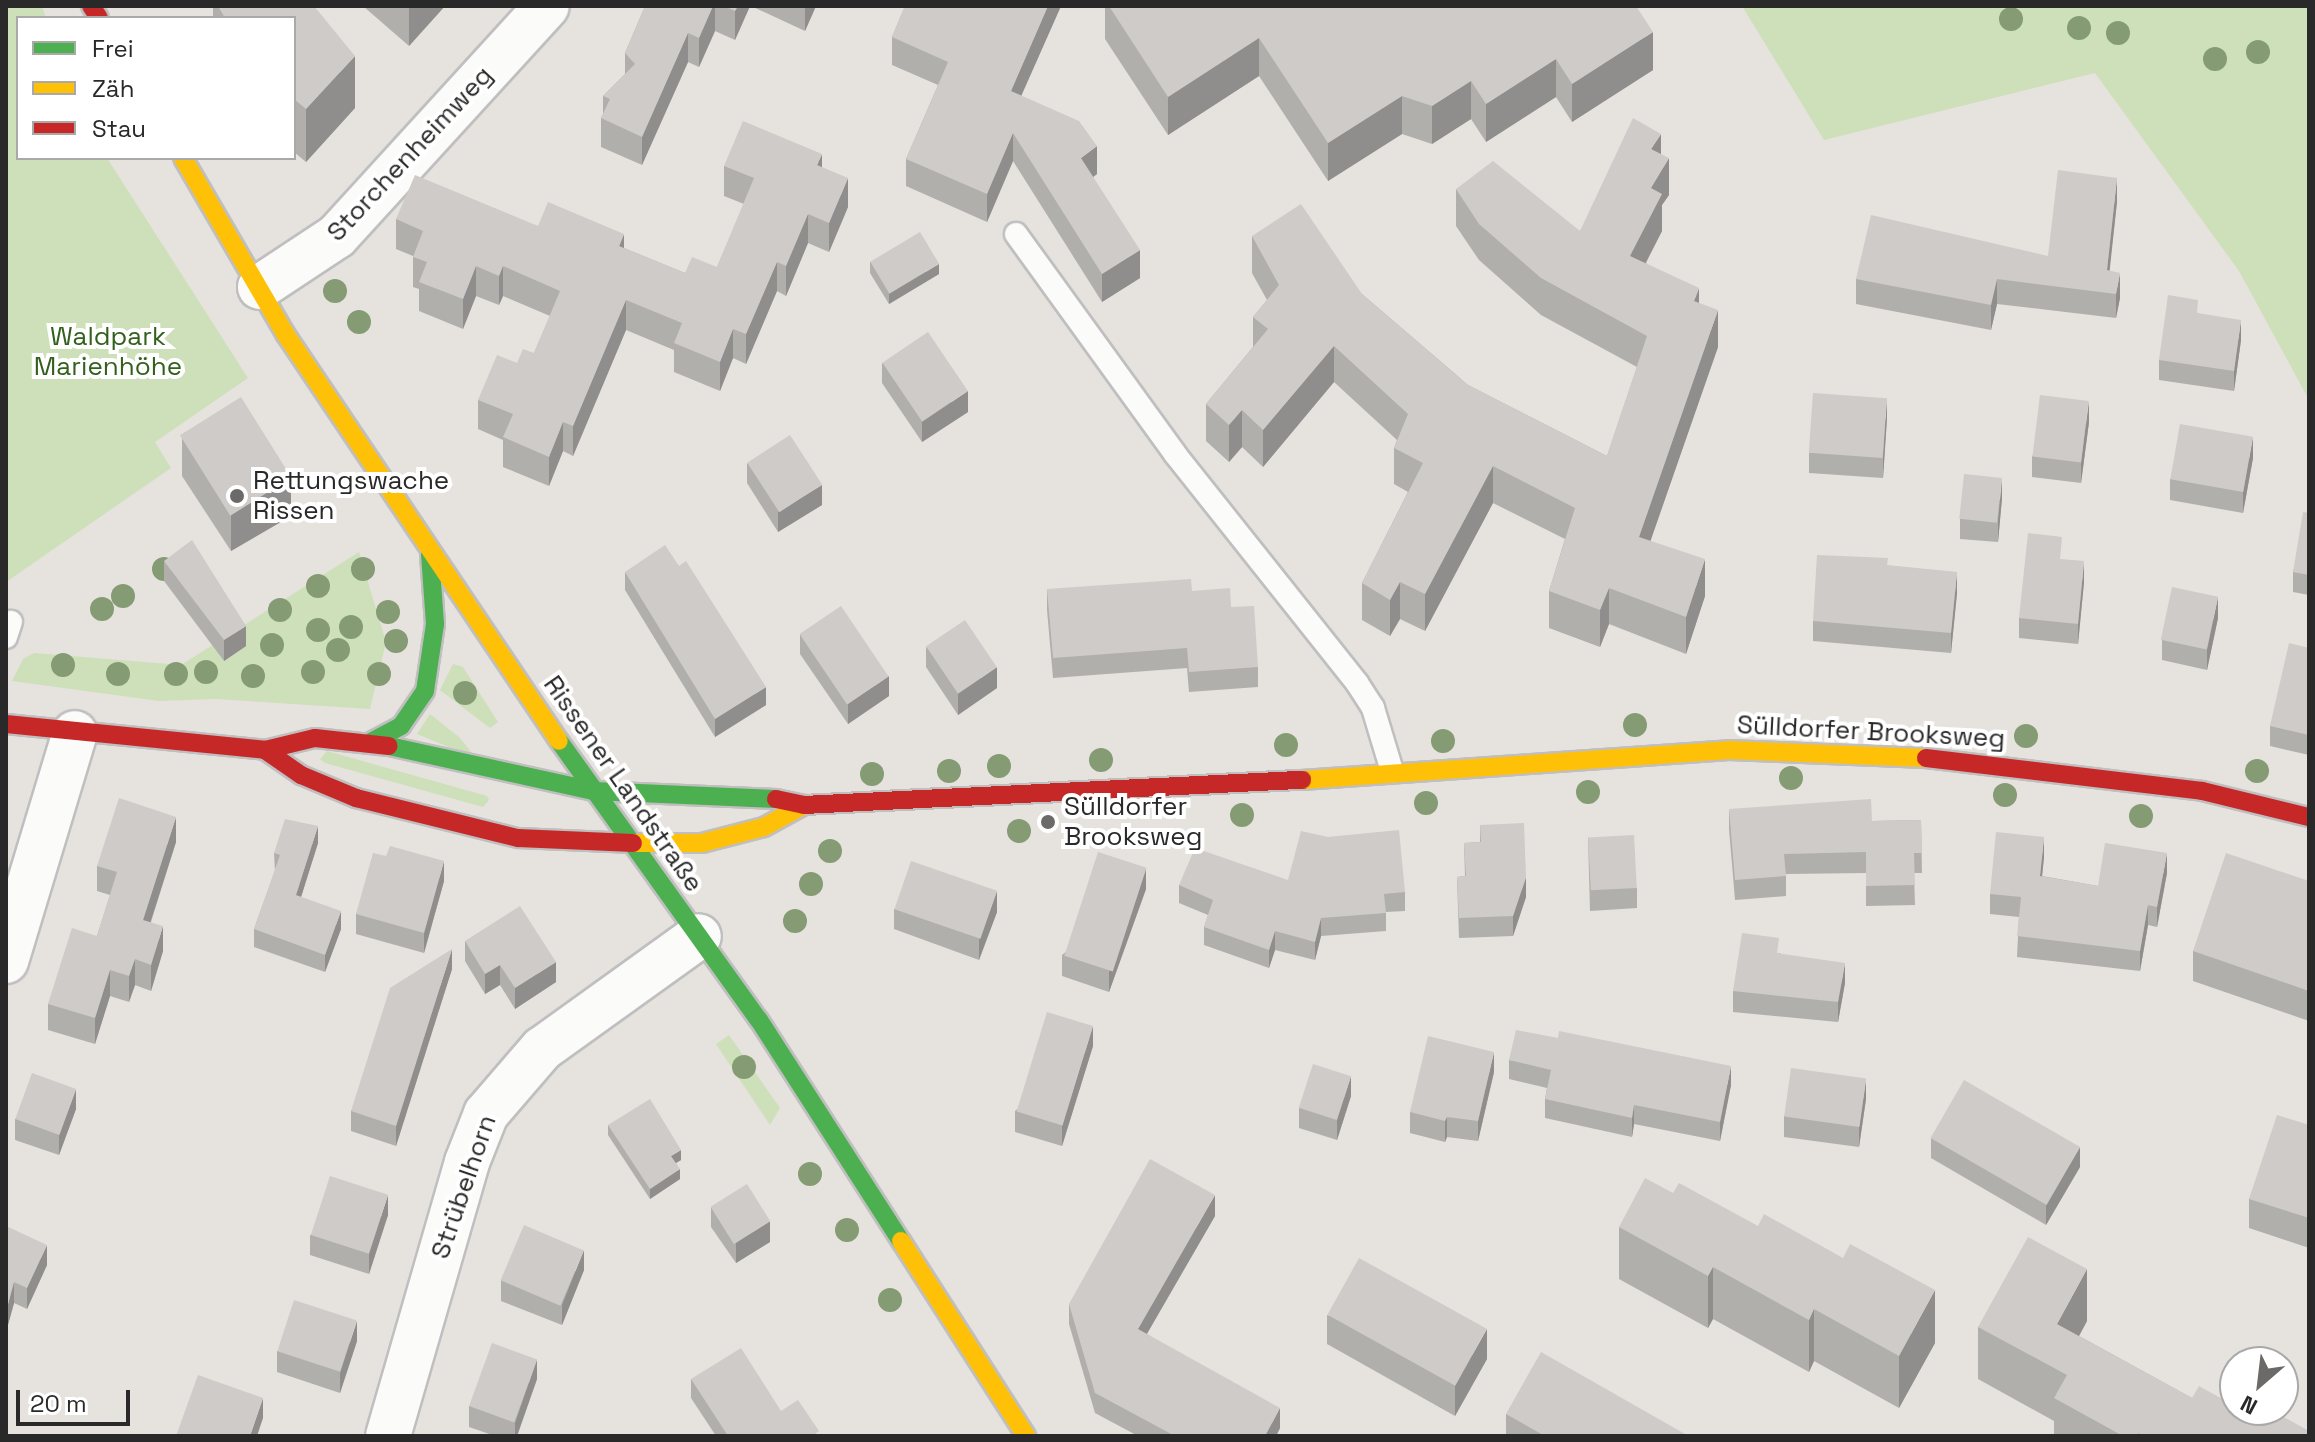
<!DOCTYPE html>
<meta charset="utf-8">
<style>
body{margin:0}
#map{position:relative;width:2315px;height:1442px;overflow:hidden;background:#e6e2de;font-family:"Space Grotesk",sans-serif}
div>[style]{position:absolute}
.green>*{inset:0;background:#cde0b9}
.roads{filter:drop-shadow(2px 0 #c0bfc0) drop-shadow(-2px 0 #c0bfc0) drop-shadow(0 2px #c0bfc0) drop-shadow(0 -2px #c0bfc0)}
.lane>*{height:22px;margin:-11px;padding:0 11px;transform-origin:11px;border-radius:11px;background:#fbfbfa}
.street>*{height:44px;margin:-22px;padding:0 22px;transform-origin:22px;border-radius:22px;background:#fbfbfa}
.fast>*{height:18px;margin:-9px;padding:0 9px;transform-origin:9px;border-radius:9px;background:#4caf50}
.slow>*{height:18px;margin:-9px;padding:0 9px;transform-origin:9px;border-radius:9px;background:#ffc107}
.jam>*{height:18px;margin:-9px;padding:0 9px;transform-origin:9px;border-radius:9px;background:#c62828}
.trees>*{width:24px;height:24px;margin:-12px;border-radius:50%;background:#849b74}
.wall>*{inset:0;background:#b1afac}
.shaded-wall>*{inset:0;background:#908e8c}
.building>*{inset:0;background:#cecbc8;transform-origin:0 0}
.dots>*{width:22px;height:22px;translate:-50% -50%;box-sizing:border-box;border:4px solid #fff;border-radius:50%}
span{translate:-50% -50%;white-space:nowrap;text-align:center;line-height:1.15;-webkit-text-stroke:8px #fff;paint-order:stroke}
.street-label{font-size:26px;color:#292929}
.park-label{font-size:26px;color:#33611d}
.poi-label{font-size:26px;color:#292929}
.left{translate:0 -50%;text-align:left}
.frame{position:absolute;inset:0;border:8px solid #292929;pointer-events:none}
.legend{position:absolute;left:16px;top:16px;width:280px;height:144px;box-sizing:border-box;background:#fff;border:2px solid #a9a9a9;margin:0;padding:10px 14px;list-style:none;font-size:24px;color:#292929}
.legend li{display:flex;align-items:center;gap:16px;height:40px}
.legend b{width:40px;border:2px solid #a9a9a9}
.north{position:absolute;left:2219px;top:1346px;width:80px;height:80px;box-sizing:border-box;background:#fff;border:2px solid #a9a9a9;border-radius:50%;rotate:208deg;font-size:22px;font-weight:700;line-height:32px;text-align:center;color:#292929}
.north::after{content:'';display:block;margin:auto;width:28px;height:36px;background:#6b6a68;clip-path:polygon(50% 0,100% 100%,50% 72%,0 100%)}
.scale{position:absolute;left:16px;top:1390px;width:114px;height:36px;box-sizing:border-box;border:4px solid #292929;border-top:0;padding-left:10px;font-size:24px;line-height:28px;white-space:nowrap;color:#292929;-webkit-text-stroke:6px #fff;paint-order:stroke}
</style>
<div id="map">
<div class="green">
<i style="clip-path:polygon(6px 6px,42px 6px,46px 18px,18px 18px,18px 158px,107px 158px,248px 378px,155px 442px,171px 468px,6px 582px)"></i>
<i style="clip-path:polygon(1742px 6px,2309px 6px,2309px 400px,2239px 271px,2095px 73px,1824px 140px)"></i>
<i style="clip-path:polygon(359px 552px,386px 642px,370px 709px,216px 699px,159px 701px,12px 681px,23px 659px,34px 653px,181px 665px)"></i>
<i style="clip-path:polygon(453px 664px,463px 667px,498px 722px,490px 728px,440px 690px)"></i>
<i style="clip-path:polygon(430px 714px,459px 737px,477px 759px,417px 734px)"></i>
<i style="clip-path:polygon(327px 751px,487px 796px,489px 800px,483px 807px,325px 763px,320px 759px)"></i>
<i style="clip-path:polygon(729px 1035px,780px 1108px,770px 1125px,716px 1044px)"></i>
</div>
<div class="roads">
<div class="lane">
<i style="left:1016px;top:234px;width:271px;rotate:54.1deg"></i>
<i style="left:1175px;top:454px;width:293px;rotate:51.5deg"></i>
<i style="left:1357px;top:683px;width:30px;rotate:57deg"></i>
<i style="left:1373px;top:708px;width:66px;rotate:73.2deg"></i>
<i style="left:6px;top:637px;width:16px;rotate:-72deg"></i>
</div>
<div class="street">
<i style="left:260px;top:287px;width:92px;rotate:-33.5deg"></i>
<i style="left:337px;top:236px;width:311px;rotate:-47.6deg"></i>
<i style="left:6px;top:961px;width:238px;rotate:-73.2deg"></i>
<i style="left:388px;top:1436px;width:285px;rotate:-73.9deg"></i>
<i style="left:467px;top:1162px;width:52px;rotate:-68.4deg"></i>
<i style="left:486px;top:1114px;width:86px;rotate:-49.3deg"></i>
<i style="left:542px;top:1049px;width:193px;rotate:-35.7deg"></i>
</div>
<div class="fast">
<i style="left:559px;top:741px;width:343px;rotate:54.4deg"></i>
<i style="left:759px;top:1020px;width:263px;rotate:57.3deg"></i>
<i style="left:371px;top:742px;width:34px;rotate:-28deg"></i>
<i style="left:401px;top:726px;width:42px;rotate:-55.6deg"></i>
<i style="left:425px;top:691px;width:68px;rotate:-81.5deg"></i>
<i style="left:435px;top:624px;width:70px;rotate:-94.1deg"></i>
<i style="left:389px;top:746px;width:209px;rotate:12.4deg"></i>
<i style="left:593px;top:791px;width:183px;rotate:2.5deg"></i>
</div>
<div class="slow">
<i style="left:183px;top:158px;width:205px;rotate:59.8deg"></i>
<i style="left:286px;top:335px;width:489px;rotate:56.1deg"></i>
<i style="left:1302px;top:780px;width:428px;rotate:-4deg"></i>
<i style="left:1729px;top:750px;width:197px;rotate:2.3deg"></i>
<i style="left:633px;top:843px;width:69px"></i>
<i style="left:702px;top:843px;width:64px;rotate:-14.5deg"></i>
<i style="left:764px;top:827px;width:46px;rotate:-28.8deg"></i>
<i style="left:901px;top:1241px;width:232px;rotate:57.3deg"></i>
</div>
<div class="jam">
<i style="left:91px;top:6px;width:14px;rotate:56deg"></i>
<i style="left:6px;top:724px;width:260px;rotate:5.7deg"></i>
<i style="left:265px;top:750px;width:51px;rotate:-13.5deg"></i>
<i style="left:315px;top:738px;width:74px;rotate:6.2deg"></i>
<i style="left:265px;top:750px;width:44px;rotate:34.8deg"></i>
<i style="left:301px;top:775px;width:60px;rotate:22.7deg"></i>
<i style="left:356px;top:798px;width:167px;rotate:13.9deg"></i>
<i style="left:518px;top:838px;width:115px;rotate:2.5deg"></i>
<i style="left:1926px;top:758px;width:278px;rotate:6.8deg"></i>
<i style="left:2202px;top:791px;width:110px;rotate:13.7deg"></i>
<i style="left:776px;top:799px;width:29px;rotate:12deg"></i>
<i style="left:804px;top:805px;width:499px;rotate:-2.9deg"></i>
</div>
</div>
<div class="trees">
<i style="left:2011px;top:19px"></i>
<i style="left:2079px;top:28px"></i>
<i style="left:2118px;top:33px"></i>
<i style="left:2258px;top:52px"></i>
<i style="left:2215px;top:59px"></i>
<i style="left:335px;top:291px"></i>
<i style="left:359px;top:322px"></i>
<i style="left:164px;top:569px"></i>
<i style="left:363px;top:569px"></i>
<i style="left:318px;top:586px"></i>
<i style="left:123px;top:596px"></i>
<i style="left:102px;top:609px"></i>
<i style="left:280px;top:610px"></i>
<i style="left:388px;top:612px"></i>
<i style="left:351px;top:627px"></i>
<i style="left:318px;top:630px"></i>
<i style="left:396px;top:641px"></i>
<i style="left:272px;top:645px"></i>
<i style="left:338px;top:650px"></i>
<i style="left:63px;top:665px"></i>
<i style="left:206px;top:672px"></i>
<i style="left:313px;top:672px"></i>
<i style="left:118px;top:674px"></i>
<i style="left:176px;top:674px"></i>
<i style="left:379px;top:674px"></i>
<i style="left:253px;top:676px"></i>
<i style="left:465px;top:693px"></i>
<i style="left:1635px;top:725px"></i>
<i style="left:2026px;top:736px"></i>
<i style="left:1443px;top:741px"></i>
<i style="left:1286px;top:745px"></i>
<i style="left:1101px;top:760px"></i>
<i style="left:999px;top:766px"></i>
<i style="left:949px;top:771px"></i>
<i style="left:2257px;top:771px"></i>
<i style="left:872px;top:774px"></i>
<i style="left:1791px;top:778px"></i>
<i style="left:1588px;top:792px"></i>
<i style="left:2005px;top:795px"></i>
<i style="left:1426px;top:803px"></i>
<i style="left:1242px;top:815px"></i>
<i style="left:2141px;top:816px"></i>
<i style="left:1019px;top:831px"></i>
<i style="left:830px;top:851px"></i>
<i style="left:811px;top:884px"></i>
<i style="left:795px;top:921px"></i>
<i style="left:744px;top:1067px"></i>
<i style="left:810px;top:1174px"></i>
<i style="left:847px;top:1230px"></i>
<i style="left:890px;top:1300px"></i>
</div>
<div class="wall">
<i style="clip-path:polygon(213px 6px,314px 6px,355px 108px,306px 162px,294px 152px,294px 18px,213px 18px)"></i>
<i style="clip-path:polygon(363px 6px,445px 6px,409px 46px)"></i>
<i style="clip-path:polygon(645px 6px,750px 6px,735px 40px,715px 31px,699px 67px,688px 62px,642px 165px,601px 147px,601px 118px,603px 114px,603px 96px,625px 74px,625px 53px)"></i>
<i style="clip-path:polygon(751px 6px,816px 6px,805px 31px)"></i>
<i style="clip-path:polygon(905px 6px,1061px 6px,1021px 96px,1097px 174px,1093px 177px,1140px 278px,1102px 302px,1013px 161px,987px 222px,906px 186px,906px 159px,938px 85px,892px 65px,892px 37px)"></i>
<i style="clip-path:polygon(1105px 6px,1636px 6px,1653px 70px,1572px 122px,1556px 97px,1486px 142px,1471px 119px,1432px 144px,1402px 134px,1328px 181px,1259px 76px,1168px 135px,1105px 39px)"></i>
<i style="clip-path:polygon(1661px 154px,1669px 195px,1662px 205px,1662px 231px,1646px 263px,1699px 303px,1718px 347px,1650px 541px,1705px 596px,1686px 654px,1609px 624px,1600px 647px,1549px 628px,1549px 591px,1565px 539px,1493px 503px,1425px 631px,1400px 619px,1390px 636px,1362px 620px,1362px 583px,1408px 492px,1394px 484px,1394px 448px,1397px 440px,1334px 382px,1263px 467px,1242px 447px,1229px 462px,1206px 441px,1206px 404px,1253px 347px,1253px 317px,1267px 300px,1252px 273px,1252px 236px,1362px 294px,1468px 385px,1607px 456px,1637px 367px,1541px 315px,1479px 260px,1456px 226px,1456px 189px,1580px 231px)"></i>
<i style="clip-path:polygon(724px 166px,822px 167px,848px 207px,829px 252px,808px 243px,786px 296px,777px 291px,746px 364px,733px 358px,720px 391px,674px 372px,674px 350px,626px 330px,573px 456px,563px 451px,549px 486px,503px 467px,503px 440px,478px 429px,478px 400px,517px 363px,534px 353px,550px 316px,503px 296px,499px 305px,476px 296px,463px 329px,419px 311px,419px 289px,413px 287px,413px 256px,396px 249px,396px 219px,538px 226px,624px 248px,685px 273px,717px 267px,744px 204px,724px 196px)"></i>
<i style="clip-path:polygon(2117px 202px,2109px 271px,2120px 298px,2116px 318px,1997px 304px,1991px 330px,1856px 304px,1856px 279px,2048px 256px)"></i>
<i style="clip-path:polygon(870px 262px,939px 274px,889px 304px,870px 273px)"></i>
<i style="clip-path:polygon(2198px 313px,2241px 340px,2234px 391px,2159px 380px,2159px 360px)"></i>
<i style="clip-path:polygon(882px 363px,968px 412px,922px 442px,882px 383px)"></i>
<i style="clip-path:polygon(1887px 418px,1883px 478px,1809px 473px,1809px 453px)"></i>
<i style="clip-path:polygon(2089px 422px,2081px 483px,2032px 477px,2032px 456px)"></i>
<i style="clip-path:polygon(182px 438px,291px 516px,231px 551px,182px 476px)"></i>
<i style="clip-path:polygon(2253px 458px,2243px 513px,2170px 500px,2170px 479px)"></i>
<i style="clip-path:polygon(747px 463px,822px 505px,778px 532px,747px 483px)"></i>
<i style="clip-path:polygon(2002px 498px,1998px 542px,1960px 539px,1960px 519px)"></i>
<i style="clip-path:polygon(2309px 513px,2309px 595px,2293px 592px,2293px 572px)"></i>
<i style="clip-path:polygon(2061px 559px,2084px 582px,2078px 644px,2019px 638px,2019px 618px)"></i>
<i style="clip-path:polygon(164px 561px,246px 646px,224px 661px,164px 581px)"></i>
<i style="clip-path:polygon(1888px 565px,1957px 593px,1951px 653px,1813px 641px,1813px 621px)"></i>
<i style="clip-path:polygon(625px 572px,766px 705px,715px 737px,625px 590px)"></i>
<i style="clip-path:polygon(1047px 589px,1192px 591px,1231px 607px,1258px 667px,1258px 687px,1189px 692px,1187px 668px,1053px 678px,1047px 610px)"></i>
<i style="clip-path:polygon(2218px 618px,2207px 670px,2162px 660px,2162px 640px)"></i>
<i style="clip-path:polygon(800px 634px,889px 696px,848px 724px,800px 654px)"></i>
<i style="clip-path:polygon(926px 647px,997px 688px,958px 715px,926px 667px)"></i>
<i style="clip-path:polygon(2309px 648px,2309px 755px,2270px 746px,2270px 726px)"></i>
<i style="clip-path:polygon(1729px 809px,1872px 821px,1921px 820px,1922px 873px,1914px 873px,1915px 905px,1866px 906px,1866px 873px,1786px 874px,1786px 896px,1735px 900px,1729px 829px)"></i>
<i style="clip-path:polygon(1480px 825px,1526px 897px,1513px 936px,1459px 938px,1457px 877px,1465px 876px,1464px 843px,1480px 842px)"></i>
<i style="clip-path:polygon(1588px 837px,1637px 888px,1637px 908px,1590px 911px)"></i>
<i style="clip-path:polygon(176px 842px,151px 922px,163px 951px,151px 991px,135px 985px,129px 1002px,110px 996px,95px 1044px,48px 1030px,48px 1004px,97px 936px,110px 895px,97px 891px,97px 866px)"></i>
<i style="clip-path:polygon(318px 843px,301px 897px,341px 929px,325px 972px,254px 947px,254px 929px,275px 871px,274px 853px)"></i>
<i style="clip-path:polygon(386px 856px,444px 881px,424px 953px,356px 934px,356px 914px)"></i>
<i style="clip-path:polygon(2044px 857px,2042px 876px,2098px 886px,2167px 873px,2157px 927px,2148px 925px,2140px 971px,2017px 957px,2019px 917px,1990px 914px,1990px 894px)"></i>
<i style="clip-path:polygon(1288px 880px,1405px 892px,1405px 911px,1386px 912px,1386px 931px,1321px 936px,1315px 960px,1275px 950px,1269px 968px,1204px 945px,1204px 927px,1208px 915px,1179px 903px,1179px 885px)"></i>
<i style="clip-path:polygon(2309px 881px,2309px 1021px,2193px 981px,2193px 951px)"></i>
<i style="clip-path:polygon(1146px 889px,1109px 992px,1062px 976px,1062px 955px)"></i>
<i style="clip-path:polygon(894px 909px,997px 912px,979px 960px,894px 929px)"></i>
<i style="clip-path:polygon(465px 941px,556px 982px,515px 1009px,500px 985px,485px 994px,465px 961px)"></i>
<i style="clip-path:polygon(1779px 953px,1845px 983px,1838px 1022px,1733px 1012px,1733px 991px)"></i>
<i style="clip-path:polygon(452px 969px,396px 1146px,351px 1131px,351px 1111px)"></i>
<i style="clip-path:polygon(1093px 1046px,1062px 1146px,1015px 1132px,1015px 1111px)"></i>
<i style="clip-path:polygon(1509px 1060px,1731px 1085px,1720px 1141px,1634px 1124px,1632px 1137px,1545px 1118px,1545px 1099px,1547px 1088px,1509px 1079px)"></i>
<i style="clip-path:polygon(1494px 1072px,1478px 1141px,1447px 1137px,1445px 1142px,1410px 1133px,1410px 1112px)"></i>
<i style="clip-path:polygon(1351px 1096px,1337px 1140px,1299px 1128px,1299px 1108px)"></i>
<i style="clip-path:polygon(1866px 1099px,1859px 1147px,1784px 1137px,1784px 1116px)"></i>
<i style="clip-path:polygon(76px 1109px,59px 1155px,15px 1140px,15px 1119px)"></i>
<i style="clip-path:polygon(608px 1125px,681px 1160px,676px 1163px,680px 1179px,650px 1199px,608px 1135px)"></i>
<i style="clip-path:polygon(2309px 1125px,2309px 1248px,2249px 1228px,2249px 1199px)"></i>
<i style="clip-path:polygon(1931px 1138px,2080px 1167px,2046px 1225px,1931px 1158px)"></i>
<i style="clip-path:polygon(711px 1207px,770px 1242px,736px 1263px,711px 1227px)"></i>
<i style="clip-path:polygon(388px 1215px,369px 1274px,310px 1255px,310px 1235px)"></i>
<i style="clip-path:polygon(1215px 1216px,1147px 1334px,1280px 1428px,1276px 1436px,1138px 1436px,1095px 1413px,1069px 1324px,1069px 1304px)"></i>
<i style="clip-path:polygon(6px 1226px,47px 1265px,27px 1309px,14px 1303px,6px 1332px)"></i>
<i style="clip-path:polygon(1619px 1227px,1935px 1343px,1899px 1408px,1814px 1361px,1809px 1372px,1713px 1319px,1708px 1328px,1619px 1279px)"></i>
<i style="clip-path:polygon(584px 1270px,562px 1325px,501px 1301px,501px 1280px)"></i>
<i style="clip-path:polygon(1327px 1315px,1487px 1359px,1455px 1416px,1327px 1344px)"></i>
<i style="clip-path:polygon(2087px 1321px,2079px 1336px,2192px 1398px,2254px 1416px,2309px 1436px,2054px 1436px,2054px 1421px,1978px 1379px,1978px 1327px)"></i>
<i style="clip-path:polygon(357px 1341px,340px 1393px,277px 1372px,277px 1351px)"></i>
<i style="clip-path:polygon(537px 1379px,517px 1436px,495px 1436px,469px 1427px,469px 1406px)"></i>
<i style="clip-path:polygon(691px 1379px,781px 1411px,819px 1436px,716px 1436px,691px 1398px)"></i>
<i style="clip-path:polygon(1506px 1414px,1685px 1436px,1506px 1436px)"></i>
</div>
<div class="shaded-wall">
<i style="clip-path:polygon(409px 6px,445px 6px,409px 46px)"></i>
<i style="clip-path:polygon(713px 6px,715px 6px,715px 31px,699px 67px,699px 38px)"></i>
<i style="clip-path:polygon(738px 6px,750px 6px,735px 40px,735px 11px)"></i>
<i style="clip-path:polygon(805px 6px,816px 6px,805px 31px)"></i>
<i style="clip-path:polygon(1048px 6px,1061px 6px,1011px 119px,1011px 91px)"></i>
<i style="clip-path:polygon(1653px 32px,1653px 70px,1572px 122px,1572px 84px)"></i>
<i style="clip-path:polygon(688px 33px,688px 62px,642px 165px,642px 137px)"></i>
<i style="clip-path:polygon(1259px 38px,1259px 76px,1168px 135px,1168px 97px)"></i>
<i style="clip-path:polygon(355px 56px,355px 108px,306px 162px,306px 109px)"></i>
<i style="clip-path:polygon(1556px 59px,1556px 97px,1486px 142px,1486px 104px)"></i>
<i style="clip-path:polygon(1471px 81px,1471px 119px,1432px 144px,1432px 106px)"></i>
<i style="clip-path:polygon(1402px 96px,1402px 134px,1328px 181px,1328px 143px)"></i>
<i style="clip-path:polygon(1013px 133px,1013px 161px,987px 222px,987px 194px)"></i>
<i style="clip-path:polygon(1661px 134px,1661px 170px,1651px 149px)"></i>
<i style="clip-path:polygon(1097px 146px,1097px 174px,1081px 186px,1081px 158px)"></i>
<i style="clip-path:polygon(822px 154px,822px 183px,817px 165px)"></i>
<i style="clip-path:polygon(1669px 158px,1669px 195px,1662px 205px,1662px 231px,1630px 293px,1630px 256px,1651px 188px)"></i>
<i style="clip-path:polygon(848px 178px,848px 207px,829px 252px,829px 223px)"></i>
<i style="clip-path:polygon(2117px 178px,2117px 202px,2107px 295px,2107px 270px)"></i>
<i style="clip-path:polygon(808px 214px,808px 243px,786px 296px,786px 266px)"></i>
<i style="clip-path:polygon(624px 234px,624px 263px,619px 246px)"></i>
<i style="clip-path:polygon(1140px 250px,1140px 278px,1102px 302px,1102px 274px)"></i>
<i style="clip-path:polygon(777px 262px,777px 291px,746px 364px,746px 334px)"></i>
<i style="clip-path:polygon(939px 264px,939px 274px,889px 304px,889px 294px)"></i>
<i style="clip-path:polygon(476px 266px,476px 296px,463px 329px,463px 299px)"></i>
<i style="clip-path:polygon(503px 266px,503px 296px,499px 305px,499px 276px)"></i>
<i style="clip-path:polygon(2120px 273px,2120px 298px,2116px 318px,2116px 294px)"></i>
<i style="clip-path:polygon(1997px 279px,1997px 304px,1991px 330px,1991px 305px)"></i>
<i style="clip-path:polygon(1699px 288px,1699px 325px,1694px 301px)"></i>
<i style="clip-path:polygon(626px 300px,626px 330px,573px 456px,573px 426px)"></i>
<i style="clip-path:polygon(1718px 310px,1718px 347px,1639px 574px,1639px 537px)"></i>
<i style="clip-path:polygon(2241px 320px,2241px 340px,2234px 391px,2234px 371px)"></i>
<i style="clip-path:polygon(733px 329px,733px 358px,720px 391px,720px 362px)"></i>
<i style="clip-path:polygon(1334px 346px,1334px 382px,1263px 467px,1263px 430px)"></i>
<i style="clip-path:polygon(968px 391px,968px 412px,922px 442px,922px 422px)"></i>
<i style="clip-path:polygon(1887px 398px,1887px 418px,1883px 478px,1883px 458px)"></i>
<i style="clip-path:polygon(2089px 401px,2089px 422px,2081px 483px,2081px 462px)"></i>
<i style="clip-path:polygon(1242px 410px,1242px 447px,1229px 462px,1229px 425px)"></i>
<i style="clip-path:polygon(563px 422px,563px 451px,549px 486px,549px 457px)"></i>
<i style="clip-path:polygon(2253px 437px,2253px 458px,2243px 513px,2243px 493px)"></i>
<i style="clip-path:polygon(1493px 466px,1493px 503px,1425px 631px,1425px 594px)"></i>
<i style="clip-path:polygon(291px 478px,291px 516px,231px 551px,231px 513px)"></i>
<i style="clip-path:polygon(2002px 478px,2002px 498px,1998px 542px,1998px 522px)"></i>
<i style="clip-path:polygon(822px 485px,822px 505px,778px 532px,778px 512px)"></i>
<i style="clip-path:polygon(1705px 559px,1705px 596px,1686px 654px,1686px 617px)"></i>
<i style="clip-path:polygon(2084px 561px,2084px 582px,2078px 644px,2078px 624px)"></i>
<i style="clip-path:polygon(1957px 572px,1957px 593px,1951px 653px,1951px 633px)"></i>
<i style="clip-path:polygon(1400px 582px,1400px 619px,1390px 636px,1390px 600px)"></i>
<i style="clip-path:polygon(1609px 588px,1609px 624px,1600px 647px,1600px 610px)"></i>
<i style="clip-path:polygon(2218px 597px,2218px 618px,2207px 670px,2207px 650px)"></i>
<i style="clip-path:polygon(246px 626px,246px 646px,224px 661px,224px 640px)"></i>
<i style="clip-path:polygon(997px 667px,997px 688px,958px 715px,958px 694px)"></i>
<i style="clip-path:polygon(889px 676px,889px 696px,848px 724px,848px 704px)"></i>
<i style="clip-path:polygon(766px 687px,766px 705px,715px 737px,715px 719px)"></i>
<i style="clip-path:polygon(176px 817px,176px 842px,143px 945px,143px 920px)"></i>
<i style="clip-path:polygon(318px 826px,318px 843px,296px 913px,296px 895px)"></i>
<i style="clip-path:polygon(2044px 837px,2044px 857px,2040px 896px,2040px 876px)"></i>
<i style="clip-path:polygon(2167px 853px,2167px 873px,2157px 927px,2157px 907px)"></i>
<i style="clip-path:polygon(444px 861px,444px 881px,424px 953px,424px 933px)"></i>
<i style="clip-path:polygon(1146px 868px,1146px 889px,1109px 992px,1109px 972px)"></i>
<i style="clip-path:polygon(1526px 877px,1526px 897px,1513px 936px,1513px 916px)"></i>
<i style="clip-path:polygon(997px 891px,997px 912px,979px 960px,979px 940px)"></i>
<i style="clip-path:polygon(2148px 905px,2148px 925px,2140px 971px,2140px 951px)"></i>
<i style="clip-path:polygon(341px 911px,341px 929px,325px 972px,325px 955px)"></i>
<i style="clip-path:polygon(1321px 918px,1321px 936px,1315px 960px,1315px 942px)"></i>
<i style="clip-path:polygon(163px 926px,163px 951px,151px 991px,151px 965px)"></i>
<i style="clip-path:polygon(1275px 931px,1275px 950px,1269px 968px,1269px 950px)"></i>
<i style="clip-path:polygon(452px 949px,452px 969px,396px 1146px,396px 1126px)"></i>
<i style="clip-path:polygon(135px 959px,135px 985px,129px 1002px,129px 976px)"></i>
<i style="clip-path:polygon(556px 962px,556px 982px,515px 1009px,515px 988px)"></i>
<i style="clip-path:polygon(1845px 963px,1845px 983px,1838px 1022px,1838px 1002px)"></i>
<i style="clip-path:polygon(500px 965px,500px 985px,485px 994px,485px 974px)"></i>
<i style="clip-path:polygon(110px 970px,110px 996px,95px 1044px,95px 1018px)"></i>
<i style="clip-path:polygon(1093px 1026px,1093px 1046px,1062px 1146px,1062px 1126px)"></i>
<i style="clip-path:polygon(1494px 1052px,1494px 1072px,1478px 1141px,1478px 1121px)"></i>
<i style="clip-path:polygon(1731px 1066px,1731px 1085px,1720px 1141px,1720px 1122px)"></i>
<i style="clip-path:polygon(1351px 1076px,1351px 1096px,1337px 1140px,1337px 1120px)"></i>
<i style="clip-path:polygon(1866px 1079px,1866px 1099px,1859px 1147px,1859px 1127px)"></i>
<i style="clip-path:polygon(76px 1089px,76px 1109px,59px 1155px,59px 1135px)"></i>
<i style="clip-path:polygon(1634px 1105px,1634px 1124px,1632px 1137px,1632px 1118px)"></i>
<i style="clip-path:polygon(1447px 1117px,1447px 1137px,1445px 1142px,1445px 1121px)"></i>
<i style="clip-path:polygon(2080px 1147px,2080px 1167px,2046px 1225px,2046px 1205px)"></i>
<i style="clip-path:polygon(681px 1150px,681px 1160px,671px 1166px,671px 1156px)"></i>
<i style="clip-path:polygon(680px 1169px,680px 1179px,650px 1199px,650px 1189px)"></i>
<i style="clip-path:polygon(388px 1195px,388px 1215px,369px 1274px,369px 1254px)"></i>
<i style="clip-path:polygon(1215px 1195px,1215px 1216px,1138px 1349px,1138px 1329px)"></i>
<i style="clip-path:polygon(770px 1221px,770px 1242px,736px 1263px,736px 1243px)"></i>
<i style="clip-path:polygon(47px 1245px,47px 1265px,27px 1309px,27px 1288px)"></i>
<i style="clip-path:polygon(584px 1250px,584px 1270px,562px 1325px,562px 1305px)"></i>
<i style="clip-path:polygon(1713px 1267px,1713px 1319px,1708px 1328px,1708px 1276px)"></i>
<i style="clip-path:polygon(2087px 1269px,2087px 1321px,2060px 1371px,2057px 1324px)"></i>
<i style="clip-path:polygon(14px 1282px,14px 1303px,6px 1332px,6px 1312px)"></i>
<i style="clip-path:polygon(1935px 1290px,1935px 1343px,1899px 1408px,1899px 1356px)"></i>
<i style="clip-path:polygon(1814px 1309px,1814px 1361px,1809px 1372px,1809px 1320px)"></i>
<i style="clip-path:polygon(357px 1321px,357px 1341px,340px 1393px,340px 1373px)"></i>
<i style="clip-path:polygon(1487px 1329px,1487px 1359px,1455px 1416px,1455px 1386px)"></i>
<i style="clip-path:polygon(537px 1359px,537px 1379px,517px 1436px,515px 1436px,515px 1423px)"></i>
<i style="clip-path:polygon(263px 1398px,263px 1418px,257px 1436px,250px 1436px)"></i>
<i style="clip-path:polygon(1280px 1408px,1280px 1428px,1276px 1436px,1265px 1436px)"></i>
</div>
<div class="building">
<i style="clip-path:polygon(218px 6px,314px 6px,355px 56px,306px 109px,294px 99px,294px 18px,225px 18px)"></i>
<i style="clip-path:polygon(645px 6px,713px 6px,699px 38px,688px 33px,642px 137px,601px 118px,610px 99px,603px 96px,635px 64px,625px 53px)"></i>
<i style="clip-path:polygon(724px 6px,738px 6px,735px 11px)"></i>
<i style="clip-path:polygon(905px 6px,1048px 6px,1011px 91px,1079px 121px,1097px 146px,1081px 158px,1140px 250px,1102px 274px,1013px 133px,987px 194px,906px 159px,948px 62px,892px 37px)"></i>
<i style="clip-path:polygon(1109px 6px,1636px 6px,1653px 32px,1572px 84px,1556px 59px,1486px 104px,1471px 81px,1432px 106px,1402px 96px,1328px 143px,1259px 38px,1168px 97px)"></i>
<i style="clip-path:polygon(1633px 118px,1661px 134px,1651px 149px,1669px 158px,1651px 188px,1662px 194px,1630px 256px,1699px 288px,1694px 301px,1718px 310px,1639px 537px,1705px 559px,1686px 617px,1609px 588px,1600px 610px,1549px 591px,1575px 508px,1493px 466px,1425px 594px,1400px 582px,1390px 600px,1362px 583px,1423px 463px,1394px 448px,1408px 414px,1334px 346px,1263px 430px,1242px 410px,1229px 425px,1206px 404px,1268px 329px,1253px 317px,1279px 285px,1252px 236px,1301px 204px,1362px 294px,1468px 385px,1607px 456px,1647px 336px,1541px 278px,1479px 224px,1456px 189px,1493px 161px,1580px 231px)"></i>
<i style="clip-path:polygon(743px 121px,822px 154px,817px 165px,848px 178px,829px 223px,808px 214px,786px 266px,777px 262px,746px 334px,733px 329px,720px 362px,674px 343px,682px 323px,626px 300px,573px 426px,563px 422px,549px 457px,503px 437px,513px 414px,478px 400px,497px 355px,517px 363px,523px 349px,534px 353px,560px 291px,503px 266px,499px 276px,476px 266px,463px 299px,419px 282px,427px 262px,413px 257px,423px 231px,396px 219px,415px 175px,538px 226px,548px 202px,624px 234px,619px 246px,685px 273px,692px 257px,717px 267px,754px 178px,724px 166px)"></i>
<i style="clip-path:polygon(2058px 170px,2117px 178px,2107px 270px,2120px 273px,2116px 294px,1997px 279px,1991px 305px,1856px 279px,1871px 215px,2048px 256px)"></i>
<i style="left:920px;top:232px;width:37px;height:58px;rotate:59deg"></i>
<i style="clip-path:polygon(2168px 295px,2198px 300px,2197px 313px,2241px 320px,2234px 371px,2159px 360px)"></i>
<i style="left:928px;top:332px;width:71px;height:55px;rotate:56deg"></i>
<i style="left:1813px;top:393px;width:74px;height:60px;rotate:4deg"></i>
<i style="left:2040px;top:395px;width:49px;height:62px;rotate:7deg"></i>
<i style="left:241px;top:397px;width:95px;height:72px;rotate:58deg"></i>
<i style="left:2180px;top:424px;width:74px;height:56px;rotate:10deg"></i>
<i style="left:790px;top:435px;width:59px;height:51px;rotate:57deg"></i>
<i style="left:1964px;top:474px;width:38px;height:45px;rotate:6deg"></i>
<i style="clip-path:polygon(2303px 512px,2309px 513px,2309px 575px,2293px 572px)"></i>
<i style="clip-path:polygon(2028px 533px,2062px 537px,2060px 559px,2084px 561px,2078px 624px,2019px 618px)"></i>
<i style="clip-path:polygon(192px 540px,246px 626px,224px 640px,164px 561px)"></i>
<i style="clip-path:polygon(665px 545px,679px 566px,686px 561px,766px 687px,715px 719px,625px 572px)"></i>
<i style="clip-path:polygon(1817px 555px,1888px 558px,1887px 565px,1957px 572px,1951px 633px,1813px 621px)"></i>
<i style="clip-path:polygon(1191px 579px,1192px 591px,1230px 588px,1231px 607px,1254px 606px,1258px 667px,1189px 672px,1187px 648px,1053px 658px,1047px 589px)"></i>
<i style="left:2172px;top:587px;width:47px;height:54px;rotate:12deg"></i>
<i style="left:841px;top:606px;width:85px;height:50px;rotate:56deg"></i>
<i style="left:965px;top:620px;width:57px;height:47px;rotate:56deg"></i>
<i style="clip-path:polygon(2289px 643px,2309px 648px,2309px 735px,2270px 726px)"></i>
<i style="clip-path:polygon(119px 798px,176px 817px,143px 920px,163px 926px,151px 965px,135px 959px,129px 976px,110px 970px,95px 1018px,48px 1004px,72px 928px,97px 936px,117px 872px,97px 866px)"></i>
<i style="clip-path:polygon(1871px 799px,1872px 821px,1921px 820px,1922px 853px,1914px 853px,1915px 885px,1866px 886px,1866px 852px,1784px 854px,1786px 876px,1735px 880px,1729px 809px)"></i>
<i style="clip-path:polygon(285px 819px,318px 826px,296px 895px,341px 911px,325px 955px,254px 929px,280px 855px,274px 853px)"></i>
<i style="clip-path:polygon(1524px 823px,1526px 877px,1513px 916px,1459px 918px,1457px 877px,1466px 876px,1464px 843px,1481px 842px,1480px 825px)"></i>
<i style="clip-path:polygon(1399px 830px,1405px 892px,1384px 894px,1386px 913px,1321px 918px,1315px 942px,1275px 931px,1269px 950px,1204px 927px,1213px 900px,1179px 885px,1195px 848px,1288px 880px,1301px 831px,1328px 837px)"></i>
<i style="clip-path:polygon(1996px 832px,2044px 837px,2040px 876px,2098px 886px,2105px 843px,2167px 853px,2157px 907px,2148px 905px,2140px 951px,2017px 936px,2021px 897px,1990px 894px)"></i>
<i style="left:1634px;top:835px;width:53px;height:46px;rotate:87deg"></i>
<i style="clip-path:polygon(390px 846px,444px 861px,424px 933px,356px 914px,373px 853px,386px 856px)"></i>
<i style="left:1098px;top:852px;width:51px;height:109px;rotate:18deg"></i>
<i style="clip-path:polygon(2226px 853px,2309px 881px,2309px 991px,2193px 951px)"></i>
<i style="left:911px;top:861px;width:91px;height:51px;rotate:19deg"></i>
<i style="clip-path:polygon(520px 906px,556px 962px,515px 988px,500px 965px,485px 974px,465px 941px)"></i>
<i style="clip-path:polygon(1742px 933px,1779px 938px,1777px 953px,1845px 963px,1838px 1002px,1733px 991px)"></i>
<i style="clip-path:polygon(452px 949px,396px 1126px,351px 1111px,390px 988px)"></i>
<i style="left:1047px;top:1012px;width:48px;height:104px;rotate:17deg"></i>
<i style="clip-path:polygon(1516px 1030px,1558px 1038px,1559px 1031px,1731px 1066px,1720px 1122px,1634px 1105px,1632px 1118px,1545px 1099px,1551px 1070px,1509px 1060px)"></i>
<i style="clip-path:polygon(1428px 1036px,1494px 1052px,1478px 1121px,1447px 1117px,1445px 1121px,1410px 1112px)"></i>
<i style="left:1313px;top:1064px;width:40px;height:46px;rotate:18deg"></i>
<i style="left:1791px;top:1068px;width:76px;height:49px;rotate:8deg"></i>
<i style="left:32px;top:1073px;width:47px;height:49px;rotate:20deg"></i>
<i style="left:1964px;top:1080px;width:134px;height:67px;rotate:30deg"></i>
<i style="clip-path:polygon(650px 1099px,681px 1150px,671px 1156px,680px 1169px,650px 1189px,608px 1125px)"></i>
<i style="clip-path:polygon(2277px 1115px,2309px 1125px,2309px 1218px,2249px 1199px)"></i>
<i style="clip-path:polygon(1150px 1159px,1215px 1195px,1138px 1329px,1280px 1408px,1265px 1436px,1175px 1436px,1095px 1393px,1069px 1304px)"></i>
<i style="left:330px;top:1176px;width:61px;height:62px;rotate:18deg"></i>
<i style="clip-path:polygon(1645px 1178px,1673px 1193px,1679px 1183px,1758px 1226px,1764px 1214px,1843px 1258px,1850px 1244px,1935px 1290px,1899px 1356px,1814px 1309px,1809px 1320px,1713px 1267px,1708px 1276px,1619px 1227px)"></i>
<i style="left:747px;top:1184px;width:44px;height:43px;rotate:58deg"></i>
<i style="left:524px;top:1225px;width:65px;height:60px;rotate:23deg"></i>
<i style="clip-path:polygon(6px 1226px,47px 1245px,27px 1288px,14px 1282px,6px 1312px)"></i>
<i style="clip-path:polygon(2028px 1237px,2087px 1269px,2057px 1324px,2192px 1398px,2199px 1386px,2235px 1406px,2235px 1410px,2242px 1410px,2254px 1416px,2258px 1410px,2271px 1410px,2309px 1431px,2309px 1436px,2143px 1436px,2138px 1433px,2137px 1436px,2123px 1436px,2054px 1398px,2067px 1375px,1978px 1327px)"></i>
<i style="left:1359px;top:1258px;width:146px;height:65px;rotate:29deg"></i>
<i style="left:294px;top:1300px;width:66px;height:54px;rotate:18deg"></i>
<i style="left:492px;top:1343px;width:48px;height:67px;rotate:20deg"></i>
<i style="clip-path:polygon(741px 1348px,781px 1411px,798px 1400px,819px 1431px,812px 1436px,728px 1436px,691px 1379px)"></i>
<i style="clip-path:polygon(1541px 1352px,1685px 1434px,1684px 1436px,1545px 1436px,1506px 1414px)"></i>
<i style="clip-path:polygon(198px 1375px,263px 1398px,250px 1436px,176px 1436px)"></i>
</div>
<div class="dots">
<i style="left:237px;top:496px;background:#6b6a68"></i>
<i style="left:1048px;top:822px;background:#6b6a68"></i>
</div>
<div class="street-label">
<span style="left:410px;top:154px;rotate:-47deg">Storchenheimweg</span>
<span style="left:1871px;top:732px;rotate:3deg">Sülldorfer Brooksweg</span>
<span style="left:623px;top:784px;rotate:55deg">Rissener Landstraße</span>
<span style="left:464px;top:1187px;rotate:-71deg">Strübelhorn</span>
</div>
<div class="park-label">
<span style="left:108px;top:352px">Waldpark<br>Marienhöhe</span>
</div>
<div class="poi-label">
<span class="left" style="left:253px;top:496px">Rettungswache<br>Rissen</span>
<span class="left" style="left:1064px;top:822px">Sülldorfer<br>Brooksweg</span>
</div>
<div class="frame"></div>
<ul class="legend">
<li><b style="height:10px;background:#4caf50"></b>Frei</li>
<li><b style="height:10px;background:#ffc107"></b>Zäh</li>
<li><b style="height:10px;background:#c62828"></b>Stau</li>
</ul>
<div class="north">N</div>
<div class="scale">20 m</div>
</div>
